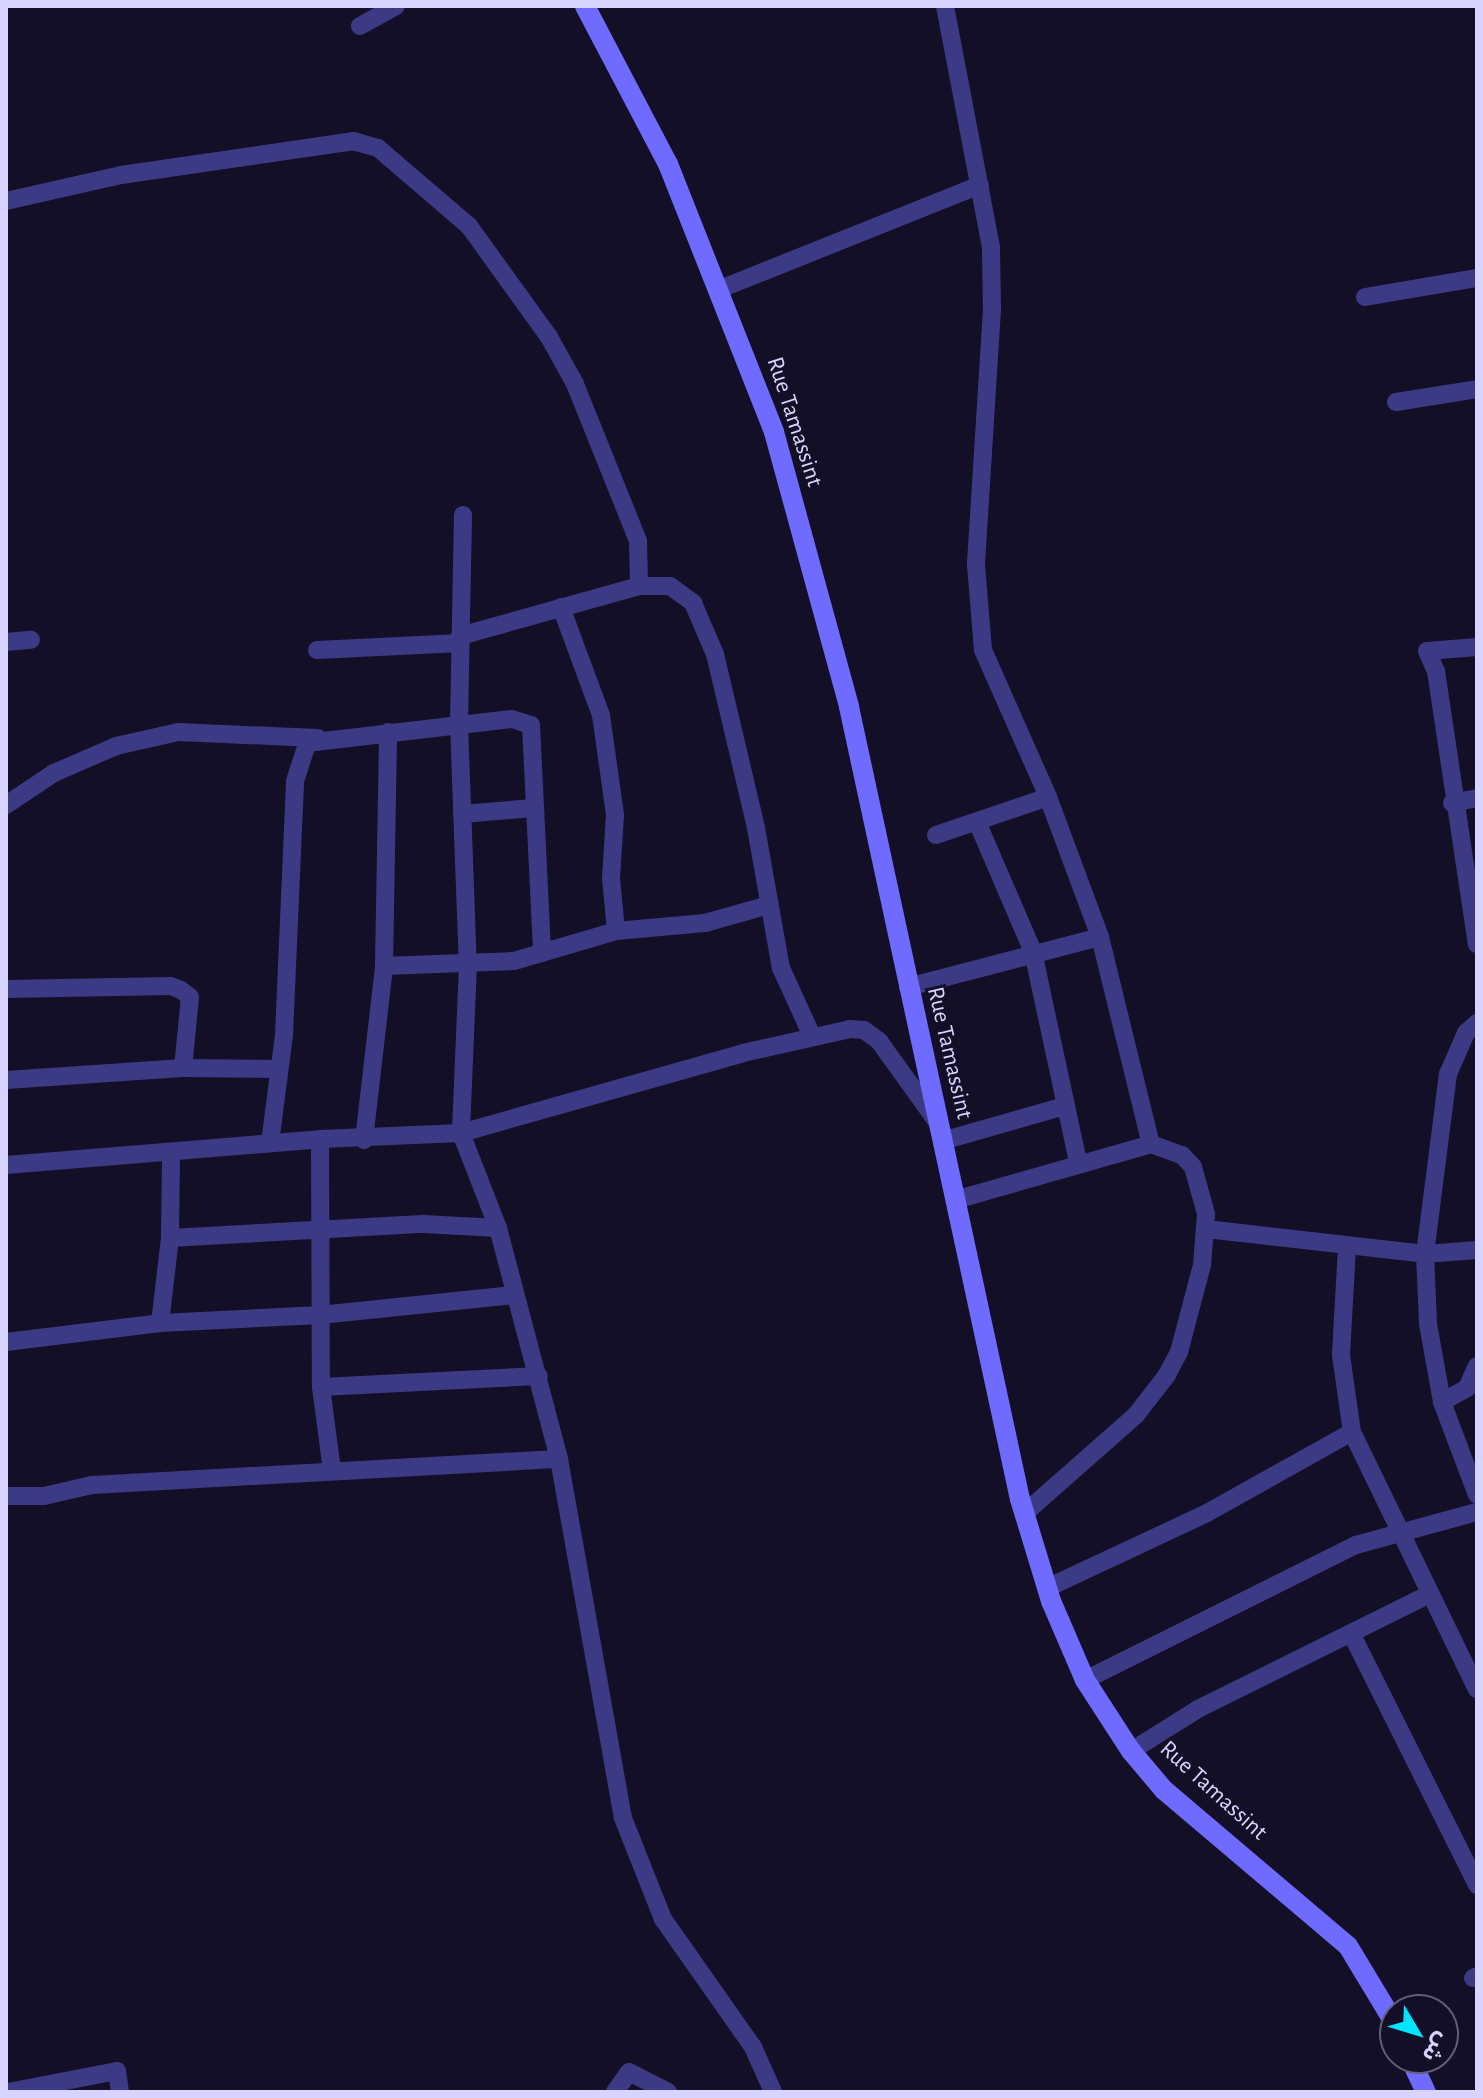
<!DOCTYPE html>
<meta charset="utf-8">
<style>
body{margin:0}
#map{position:relative;width:1483px;height:2098px;overflow:hidden;background:#130f26;font-family:"Alegreya Sans","Noto Sans Arabic",sans-serif}
div>[style]{position:absolute}
.street>*{height:18px;margin:-9px;padding:0 9px;transform-origin:9px;border-radius:9px;background:#3d3a85}
.secondary>*{height:20px;margin:-10px;padding:0 10px;transform-origin:10px;border-radius:10px;background:#6f6bff}
span{translate:-50% -50%;white-space:nowrap;text-align:center;line-height:1.15;-webkit-text-stroke:6px #130f26;paint-order:stroke}
.street-label{font-size:24px;color:#d9d4ff}
.frame{position:absolute;inset:0;border:8px solid #d9d4ff;pointer-events:none}
.north{position:absolute;left:1379px;top:1994px;width:80px;height:80px;box-sizing:border-box;background:#130f26;border:2px solid #625e7d;border-radius:50%;rotate:128deg;font-size:22px;font-weight:700;line-height:32px;text-align:center;color:#d9d4ff}
.north::after{content:'';display:block;margin:auto;width:28px;height:36px;background:#00e5ff;clip-path:polygon(50% 0,100% 100%,50% 72%,0 100%)}
</style>
<div id="map">
<div class="street">
<i style="left:945px;top:6px;width:246px;rotate:79.2deg"></i>
<i style="left:991px;top:248px;width:61px;rotate:89.1deg"></i>
<i style="left:992px;top:309px;width:256px;rotate:93.6deg"></i>
<i style="left:976px;top:565px;width:85px;rotate:85.3deg"></i>
<i style="left:983px;top:650px;width:161px;rotate:66.1deg"></i>
<i style="left:1048px;top:797px;width:149px;rotate:69.6deg"></i>
<i style="left:1100px;top:937px;width:213px;rotate:76.2deg"></i>
<i style="left:360px;top:26px;width:41px;rotate:-29.1deg"></i>
<i style="left:6px;top:201px;width:118px;rotate:-12.7deg"></i>
<i style="left:121px;top:175px;width:234px;rotate:-8.3deg"></i>
<i style="left:353px;top:141px;width:26px;rotate:16deg"></i>
<i style="left:378px;top:148px;width:120px;rotate:40.6deg"></i>
<i style="left:469px;top:226px;width:137px;rotate:54.2deg"></i>
<i style="left:549px;top:337px;width:54px;rotate:61deg"></i>
<i style="left:575px;top:384px;width:169px;rotate:68.1deg"></i>
<i style="left:638px;top:541px;width:45px;rotate:88.7deg"></i>
<i style="left:720px;top:289px;width:280px;rotate:-21.8deg"></i>
<i style="left:1365px;top:297px;width:114px;rotate:-9.6deg"></i>
<i style="left:1396px;top:402px;width:82px;rotate:-9.1deg"></i>
<i style="left:463px;top:515px;width:209px;rotate:91.1deg"></i>
<i style="left:459px;top:724px;width:240px;rotate:87.9deg"></i>
<i style="left:468px;top:964px;width:169px;rotate:92.4deg"></i>
<i style="left:461px;top:1133px;width:102px;rotate:68.7deg"></i>
<i style="left:498px;top:1228px;width:239px;rotate:75.2deg"></i>
<i style="left:559px;top:1459px;width:365px;rotate:79.9deg"></i>
<i style="left:623px;top:1818px;width:109px;rotate:68.4deg"></i>
<i style="left:663px;top:1919px;width:156px;rotate:54.9deg"></i>
<i style="left:753px;top:2047px;width:49px;rotate:66deg"></i>
<i style="left:561px;top:607px;width:115px;rotate:69.7deg"></i>
<i style="left:601px;top:715px;width:101px;rotate:82deg"></i>
<i style="left:615px;top:815px;width:63px;rotate:93.6deg"></i>
<i style="left:611px;top:878px;width:53px;rotate:84.6deg"></i>
<i style="left:460px;top:636px;width:186px;rotate:-15.6deg"></i>
<i style="left:639px;top:586px;width:31px"></i>
<i style="left:670px;top:586px;width:29px;rotate:36deg"></i>
<i style="left:693px;top:603px;width:56px;rotate:66.7deg"></i>
<i style="left:715px;top:654px;width:179px;rotate:76.7deg"></i>
<i style="left:756px;top:828px;width:142px;rotate:79.9deg"></i>
<i style="left:781px;top:968px;width:75px;rotate:65.5deg"></i>
<i style="left:6px;top:642px;width:25px;rotate:-5deg"></i>
<i style="left:1477px;top:647px;width:50px;rotate:175.4deg"></i>
<i style="left:1427px;top:651px;width:22px;rotate:66deg"></i>
<i style="left:1436px;top:671px;width:276px;rotate:81.5deg"></i>
<i style="left:317px;top:650px;width:143px;rotate:-2.8deg"></i>
<i style="left:1452px;top:803px;width:25px;rotate:-11deg"></i>
<i style="left:6px;top:805px;width:58px;rotate:-33.7deg"></i>
<i style="left:54px;top:773px;width:68px;rotate:-23.5deg"></i>
<i style="left:116px;top:746px;width:64px;rotate:-12.7deg"></i>
<i style="left:178px;top:732px;width:140px;rotate:2.5deg"></i>
<i style="left:462px;top:814px;width:71px;rotate:-4.8deg"></i>
<i style="left:978px;top:824px;width:139px;rotate:66.7deg"></i>
<i style="left:1033px;top:952px;width:215px;rotate:77.9deg"></i>
<i style="left:936px;top:835px;width:118px;rotate:-18.7deg"></i>
<i style="left:384px;top:966px;width:130px;rotate:-2.2deg"></i>
<i style="left:514px;top:961px;width:106px;rotate:-16.4deg"></i>
<i style="left:616px;top:931px;width:89px;rotate:-5.1deg"></i>
<i style="left:705px;top:923px;width:66px;rotate:-15.7deg"></i>
<i style="left:908px;top:987px;width:198px;rotate:-14.6deg"></i>
<i style="left:6px;top:989px;width:165px;rotate:-1deg"></i>
<i style="left:171px;top:986px;width:11px;rotate:22deg"></i>
<i style="left:181px;top:990px;width:11px;rotate:38deg"></i>
<i style="left:190px;top:997px;width:71px;rotate:95.6deg"></i>
<i style="left:1477px;top:1023px;width:15px;rotate:138deg"></i>
<i style="left:1466px;top:1033px;width:45px;rotate:113.7deg"></i>
<i style="left:1448px;top:1074px;width:181px;rotate:97.3deg"></i>
<i style="left:1425px;top:1254px;width:70px;rotate:87.5deg"></i>
<i style="left:1428px;top:1324px;width:79px;rotate:79.8deg"></i>
<i style="left:1442px;top:1402px;width:99px;rotate:69.4deg"></i>
<i style="left:6px;top:1080px;width:177px;rotate:-3.9deg"></i>
<i style="left:183px;top:1068px;width:96px;rotate:0.6deg"></i>
<i style="left:320px;top:1139px;width:248px;rotate:89.8deg"></i>
<i style="left:321px;top:1387px;width:85px;rotate:82.5deg"></i>
<i style="left:364px;top:1140px;width:175px;rotate:-83.4deg"></i>
<i style="left:384px;top:966px;width:234px;rotate:-89deg"></i>
<i style="left:942px;top:1141px;width:128px;rotate:-15.9deg"></i>
<i style="left:270px;top:1143px;width:109px;rotate:-82.6deg"></i>
<i style="left:284px;top:1035px;width:254px;rotate:-87.5deg"></i>
<i style="left:295px;top:781px;width:40px;rotate:-72deg"></i>
<i style="left:307px;top:743px;width:206px;rotate:-6.7deg"></i>
<i style="left:512px;top:719px;width:20px;rotate:18deg"></i>
<i style="left:531px;top:725px;width:228px;rotate:87.2deg"></i>
<i style="left:6px;top:1165px;width:315px;rotate:-4.7deg"></i>
<i style="left:320px;top:1139px;width:141px;rotate:-2.4deg"></i>
<i style="left:461px;top:1133px;width:293px;rotate:-15.8deg"></i>
<i style="left:743px;top:1053px;width:110px;rotate:-12.6deg"></i>
<i style="left:850px;top:1029px;width:14px;rotate:4deg"></i>
<i style="left:864px;top:1030px;width:19px;rotate:36deg"></i>
<i style="left:879px;top:1041px;width:101px;rotate:54.3deg"></i>
<i style="left:955px;top:1200px;width:204px;rotate:-15.9deg"></i>
<i style="left:1151px;top:1144px;width:33px;rotate:20deg"></i>
<i style="left:1182px;top:1155px;width:16px;rotate:47deg"></i>
<i style="left:1193px;top:1167px;width:49px;rotate:74.5deg"></i>
<i style="left:1206px;top:1214px;width:51px;rotate:94.5deg"></i>
<i style="left:1202px;top:1265px;width:90px;rotate:104.8deg"></i>
<i style="left:1179px;top:1352px;width:26px;rotate:118deg"></i>
<i style="left:1167px;top:1375px;width:51px;rotate:127.8deg"></i>
<i style="left:1136px;top:1415px;width:148px;rotate:138.6deg"></i>
<i style="left:1206px;top:1229px;width:220px;rotate:6.5deg"></i>
<i style="left:1425px;top:1254px;width:52px;rotate:-4.4deg"></i>
<i style="left:170px;top:1238px;width:253px;rotate:-3.2deg"></i>
<i style="left:423px;top:1224px;width:75px;rotate:3.1deg"></i>
<i style="left:1347px;top:1247px;width:108px;rotate:93.2deg"></i>
<i style="left:1341px;top:1355px;width:78px;rotate:81.9deg"></i>
<i style="left:1352px;top:1432px;width:286px;rotate:64.1deg"></i>
<i style="left:160px;top:1323px;width:86px;rotate:-83.3deg"></i>
<i style="left:170px;top:1238px;width:86px;rotate:-89.3deg"></i>
<i style="left:6px;top:1342px;width:155px;rotate:-7deg"></i>
<i style="left:160px;top:1323px;width:160px;rotate:-2.9deg"></i>
<i style="left:320px;top:1315px;width:196px;rotate:-5.9deg"></i>
<i style="left:321px;top:1387px;width:218px;rotate:-2.9deg"></i>
<i style="left:1442px;top:1402px;width:29px;rotate:-29deg"></i>
<i style="left:1467px;top:1388px;width:24px;rotate:-66deg"></i>
<i style="left:6px;top:1496px;width:38px"></i>
<i style="left:44px;top:1496px;width:49px;rotate:-12.9deg"></i>
<i style="left:92px;top:1485px;width:468px;rotate:-3.2deg"></i>
<i style="left:1047px;top:1588px;width:177px;rotate:-25.1deg"></i>
<i style="left:1207px;top:1513px;width:166px;rotate:-29.2deg"></i>
<i style="left:1352px;top:1635px;width:280px;rotate:63.4deg"></i>
<i style="left:1085px;top:1680px;width:303px;rotate:-26.5deg"></i>
<i style="left:1356px;top:1545px;width:125px;rotate:-15.3deg"></i>
<i style="left:1131px;top:1751px;width:79px;rotate:-32.1deg"></i>
<i style="left:1198px;top:1709px;width:259px;rotate:-26.4deg"></i>
<i style="left:1473px;top:1978px;width:4px;rotate:-27deg"></i>
<i style="left:8px;top:2092px;width:111px;rotate:-10.9deg"></i>
<i style="left:117px;top:2071px;width:21px;rotate:82deg"></i>
<i style="left:615px;top:2092px;width:24px;rotate:-55deg"></i>
<i style="left:629px;top:2072px;width:44px;rotate:27.1deg"></i>
</div>
<div class="secondary">
<i style="left:585px;top:6px;width:178px;rotate:62.3deg"></i>
<i style="left:668px;top:164px;width:288px;rotate:68.4deg"></i>
<i style="left:774px;top:432px;width:285px;rotate:74.7deg"></i>
<i style="left:849px;top:707px;width:810px;rotate:77.82deg"></i>
<i style="left:1020px;top:1499px;width:107px;rotate:73.1deg"></i>
<i style="left:1051px;top:1601px;width:86px;rotate:66.7deg"></i>
<i style="left:1085px;top:1680px;width:85px;rotate:57.1deg"></i>
<i style="left:1131px;top:1751px;width:51px;rotate:49.8deg"></i>
<i style="left:1164px;top:1790px;width:241px;rotate:40.3deg"></i>
<i style="left:1348px;top:1946px;width:91px;rotate:58.9deg"></i>
<i style="left:1410px;top:2058px;width:38px;rotate:65deg"></i>
</div>
<div class="street-label">
<span style="left:794px;top:422px;rotate:72deg">Rue Tamassint</span>
<span style="left:949px;top:1053px;rotate:77deg">Rue Tamassint</span>
<span style="left:1213px;top:1791px;rotate:42deg">Rue Tamassint</span>
</div>
<div class="frame"></div>
<div class="north">ش</div>
</div>
